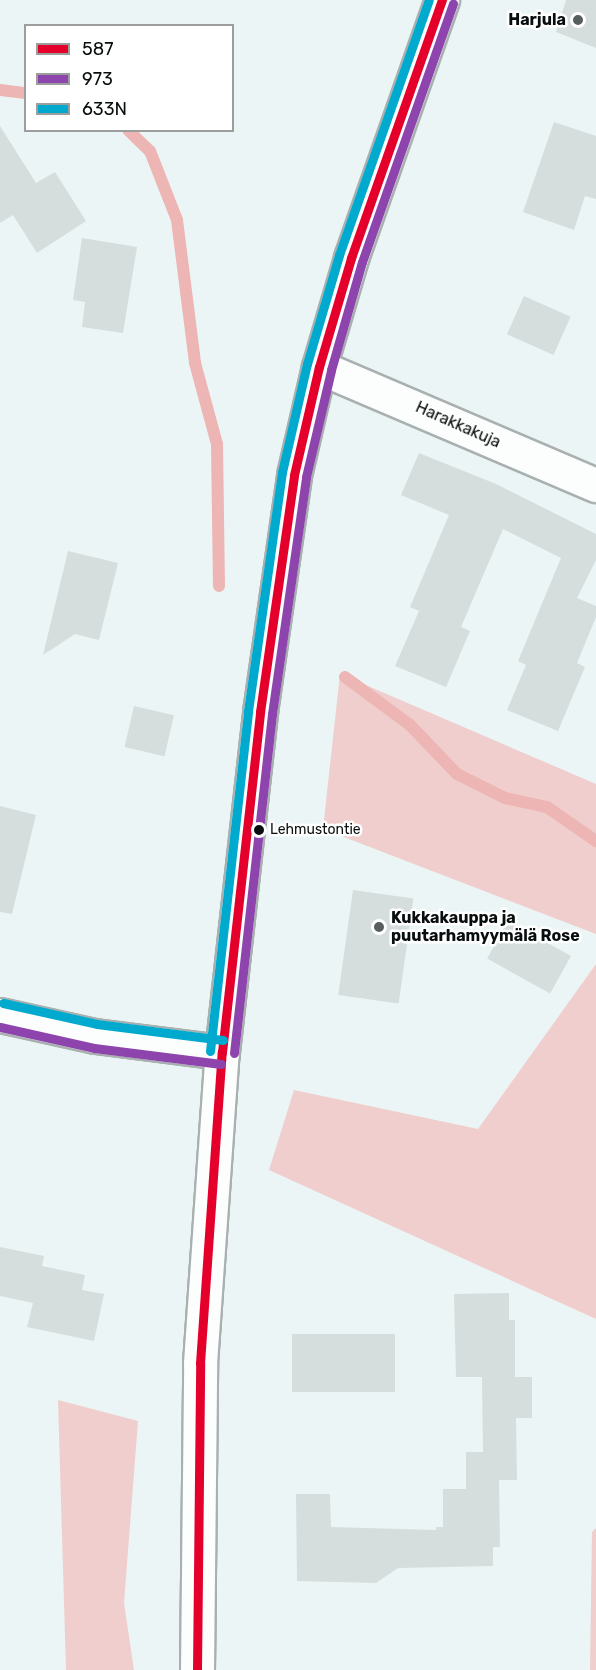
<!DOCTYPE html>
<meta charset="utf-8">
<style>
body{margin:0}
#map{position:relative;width:596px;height:1670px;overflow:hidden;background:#ecf5f5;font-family:Rubik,sans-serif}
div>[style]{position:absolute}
.forest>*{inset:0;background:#f0cecd}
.stream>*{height:12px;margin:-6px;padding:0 6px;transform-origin:6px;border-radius:6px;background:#edb5b3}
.building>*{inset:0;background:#d5dddd;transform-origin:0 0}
.roads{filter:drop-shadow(2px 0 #a9b0b0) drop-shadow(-2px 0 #a9b0b0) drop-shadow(0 2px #a9b0b0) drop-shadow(0 -2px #a9b0b0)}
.minor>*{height:33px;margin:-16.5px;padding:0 16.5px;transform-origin:16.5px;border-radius:16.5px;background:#fcfefe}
.secondary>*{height:33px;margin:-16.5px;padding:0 16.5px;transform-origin:16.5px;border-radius:16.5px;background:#fcfefe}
.bus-1>*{height:9px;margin:-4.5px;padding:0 4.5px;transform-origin:4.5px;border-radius:4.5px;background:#e4002b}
.bus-2>*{height:9px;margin:-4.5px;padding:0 4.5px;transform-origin:4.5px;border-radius:4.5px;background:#8e44ad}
.bus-3>*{height:9px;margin:-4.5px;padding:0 4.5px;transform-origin:4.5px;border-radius:4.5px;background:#00a9ce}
.dots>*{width:16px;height:16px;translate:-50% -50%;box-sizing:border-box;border:3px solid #fff;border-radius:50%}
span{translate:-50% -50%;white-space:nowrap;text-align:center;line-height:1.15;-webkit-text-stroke:5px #fff;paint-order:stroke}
.bus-label{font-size:14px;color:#080d0d}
.left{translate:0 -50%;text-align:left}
.poi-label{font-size:16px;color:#080d0d;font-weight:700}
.right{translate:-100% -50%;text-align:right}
.street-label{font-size:16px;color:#080d0d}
.legend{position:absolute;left:24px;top:24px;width:210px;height:108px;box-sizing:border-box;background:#fff;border:2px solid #9c9e9e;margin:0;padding:8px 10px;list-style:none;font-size:18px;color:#080d0d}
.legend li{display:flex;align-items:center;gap:12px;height:30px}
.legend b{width:30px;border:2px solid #9c9e9e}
</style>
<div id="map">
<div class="forest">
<i style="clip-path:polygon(340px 674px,596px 784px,596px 934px,323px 829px)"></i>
<i style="clip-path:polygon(596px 964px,596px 1319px,269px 1170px,294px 1090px,478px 1129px)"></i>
<i style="clip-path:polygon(58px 1400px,138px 1421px,124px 1603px,134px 1670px,66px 1670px)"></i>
<i style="clip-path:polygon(596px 1528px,596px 1670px,590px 1670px,592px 1532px)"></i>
</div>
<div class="stream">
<i style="left:0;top:90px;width:26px;rotate:7deg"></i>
<i style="left:128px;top:130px;width:30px;rotate:44deg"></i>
<i style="left:150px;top:151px;width:74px;rotate:68.6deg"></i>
<i style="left:177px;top:220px;width:144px;rotate:82.8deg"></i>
<i style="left:195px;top:363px;width:84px;rotate:74.8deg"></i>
<i style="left:217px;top:444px;width:142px;rotate:89.2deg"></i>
<i style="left:345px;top:677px;width:81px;rotate:36.4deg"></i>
<i style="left:410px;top:725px;width:68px;rotate:46.2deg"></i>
<i style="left:457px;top:774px;width:54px;rotate:26.6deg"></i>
<i style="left:505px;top:798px;width:43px;rotate:12.1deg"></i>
<i style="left:547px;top:807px;width:60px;rotate:34.8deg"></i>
</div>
<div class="building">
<i style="clip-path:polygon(566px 0,596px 0,596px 48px,556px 32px)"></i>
<i style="clip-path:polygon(554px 122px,596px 136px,596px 199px,585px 196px,574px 230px,523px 212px)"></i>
<i style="clip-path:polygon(0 126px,36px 183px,55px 172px,86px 221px,37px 253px,13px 215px,0 223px)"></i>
<i style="clip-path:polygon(82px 238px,137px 247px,123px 333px,82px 327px,85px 302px,73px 300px)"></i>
<i style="left:524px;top:296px;width:51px;height:42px;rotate:24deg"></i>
<i style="clip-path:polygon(419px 453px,496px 484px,596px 534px,596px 560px,577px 598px,596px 606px,596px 617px,577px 663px,585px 667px,558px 731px,507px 710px,526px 665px,518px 661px,561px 558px,503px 529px,461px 627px,470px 631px,446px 687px,395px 666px,419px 611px,410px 607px,449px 515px,401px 495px)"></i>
<i style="clip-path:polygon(68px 551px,118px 563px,99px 640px,75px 634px,43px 655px)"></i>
<i style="left:134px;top:706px;width:41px;height:42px;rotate:13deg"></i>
<i style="clip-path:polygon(0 806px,36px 815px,12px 914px,0 912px)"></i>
<i style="left:353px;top:890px;width:61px;height:106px;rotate:8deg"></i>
<i style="left:508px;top:921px;width:72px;height:43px;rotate:29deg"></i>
<i style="clip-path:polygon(0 1247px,44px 1256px,42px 1266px,85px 1275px,82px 1290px,104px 1294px,94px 1341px,27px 1327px,33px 1303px,0 1296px)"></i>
<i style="clip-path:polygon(509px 1293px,509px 1320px,515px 1320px,515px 1377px,532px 1377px,532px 1418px,516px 1418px,517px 1480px,499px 1480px,500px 1547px,493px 1547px,493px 1566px,398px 1568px,376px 1583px,297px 1581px,296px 1494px,330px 1494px,331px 1527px,436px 1530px,436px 1527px,443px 1527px,443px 1489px,466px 1489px,466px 1452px,483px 1452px,482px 1377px,456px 1377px,454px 1294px)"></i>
<i style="left:395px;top:1334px;width:58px;height:103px;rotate:90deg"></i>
</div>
<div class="roads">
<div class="minor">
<i style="left:319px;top:367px;width:301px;rotate:23.1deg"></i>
</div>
<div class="secondary">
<i style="left:0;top:1015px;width:97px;rotate:12.5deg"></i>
<i style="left:95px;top:1036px;width:128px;rotate:7.2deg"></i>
<i style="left:197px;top:1670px;width:307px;rotate:-89.4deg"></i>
<i style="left:200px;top:1363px;width:312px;rotate:-86deg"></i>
<i style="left:222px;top:1052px;width:342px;rotate:-83.6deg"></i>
<i style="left:260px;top:712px;width:239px;rotate:-81.8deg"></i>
<i style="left:294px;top:475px;width:111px;rotate:-77deg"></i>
<i style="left:319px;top:367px;width:114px;rotate:-73.6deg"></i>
<i style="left:351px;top:258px;width:274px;rotate:-70.6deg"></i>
</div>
</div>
<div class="bus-1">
<i style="left:197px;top:1670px;width:307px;rotate:-89.4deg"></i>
<i style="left:200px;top:1363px;width:312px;rotate:-86deg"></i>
<i style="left:222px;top:1052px;width:342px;rotate:-83.6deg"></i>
<i style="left:260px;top:712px;width:239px;rotate:-81.8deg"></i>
<i style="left:294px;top:475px;width:111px;rotate:-77deg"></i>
<i style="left:319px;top:367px;width:114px;rotate:-73.6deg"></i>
<i style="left:351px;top:258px;width:274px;rotate:-70.6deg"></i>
</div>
<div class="bus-2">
<i style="left:0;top:1027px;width:96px;rotate:12.6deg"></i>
<i style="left:94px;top:1048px;width:128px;rotate:7.2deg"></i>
<i style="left:234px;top:1053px;width:341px;rotate:-83.6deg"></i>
<i style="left:272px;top:714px;width:239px;rotate:-81.8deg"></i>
<i style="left:306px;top:477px;width:110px;rotate:-76.8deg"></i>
<i style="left:331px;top:370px;width:112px;rotate:-74deg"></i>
<i style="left:362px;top:262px;width:274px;rotate:-70.6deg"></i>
</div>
<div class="bus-3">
<i style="left:3px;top:1003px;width:96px;rotate:12.6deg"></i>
<i style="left:97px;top:1024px;width:127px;rotate:7.2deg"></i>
<i style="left:210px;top:1051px;width:342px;rotate:-83.6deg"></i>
<i style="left:248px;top:711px;width:241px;rotate:-81.9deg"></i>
<i style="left:282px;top:472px;width:111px;rotate:-77deg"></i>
<i style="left:307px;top:364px;width:114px;rotate:-73.6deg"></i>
<i style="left:339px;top:255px;width:270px;rotate:-70.6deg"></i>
</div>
<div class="dots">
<i style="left:578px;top:20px;background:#585e5e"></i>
<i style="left:259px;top:830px;background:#080d0d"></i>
<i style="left:379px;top:927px;background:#585e5e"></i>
</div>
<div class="bus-label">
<span class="left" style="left:270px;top:830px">Lehmustontie</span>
</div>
<div class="poi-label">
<span class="right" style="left:566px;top:20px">Harjula</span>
<span class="left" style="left:391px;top:927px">Kukkakauppa ja<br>puutarhamyymälä Rose</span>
</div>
<div class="street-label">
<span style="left:458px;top:425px;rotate:24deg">Harakkakuja</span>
</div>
<ul class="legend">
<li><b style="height:8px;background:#e4002b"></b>587</li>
<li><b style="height:8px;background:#8e44ad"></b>973</li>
<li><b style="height:8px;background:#00a9ce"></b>633N</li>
</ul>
</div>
